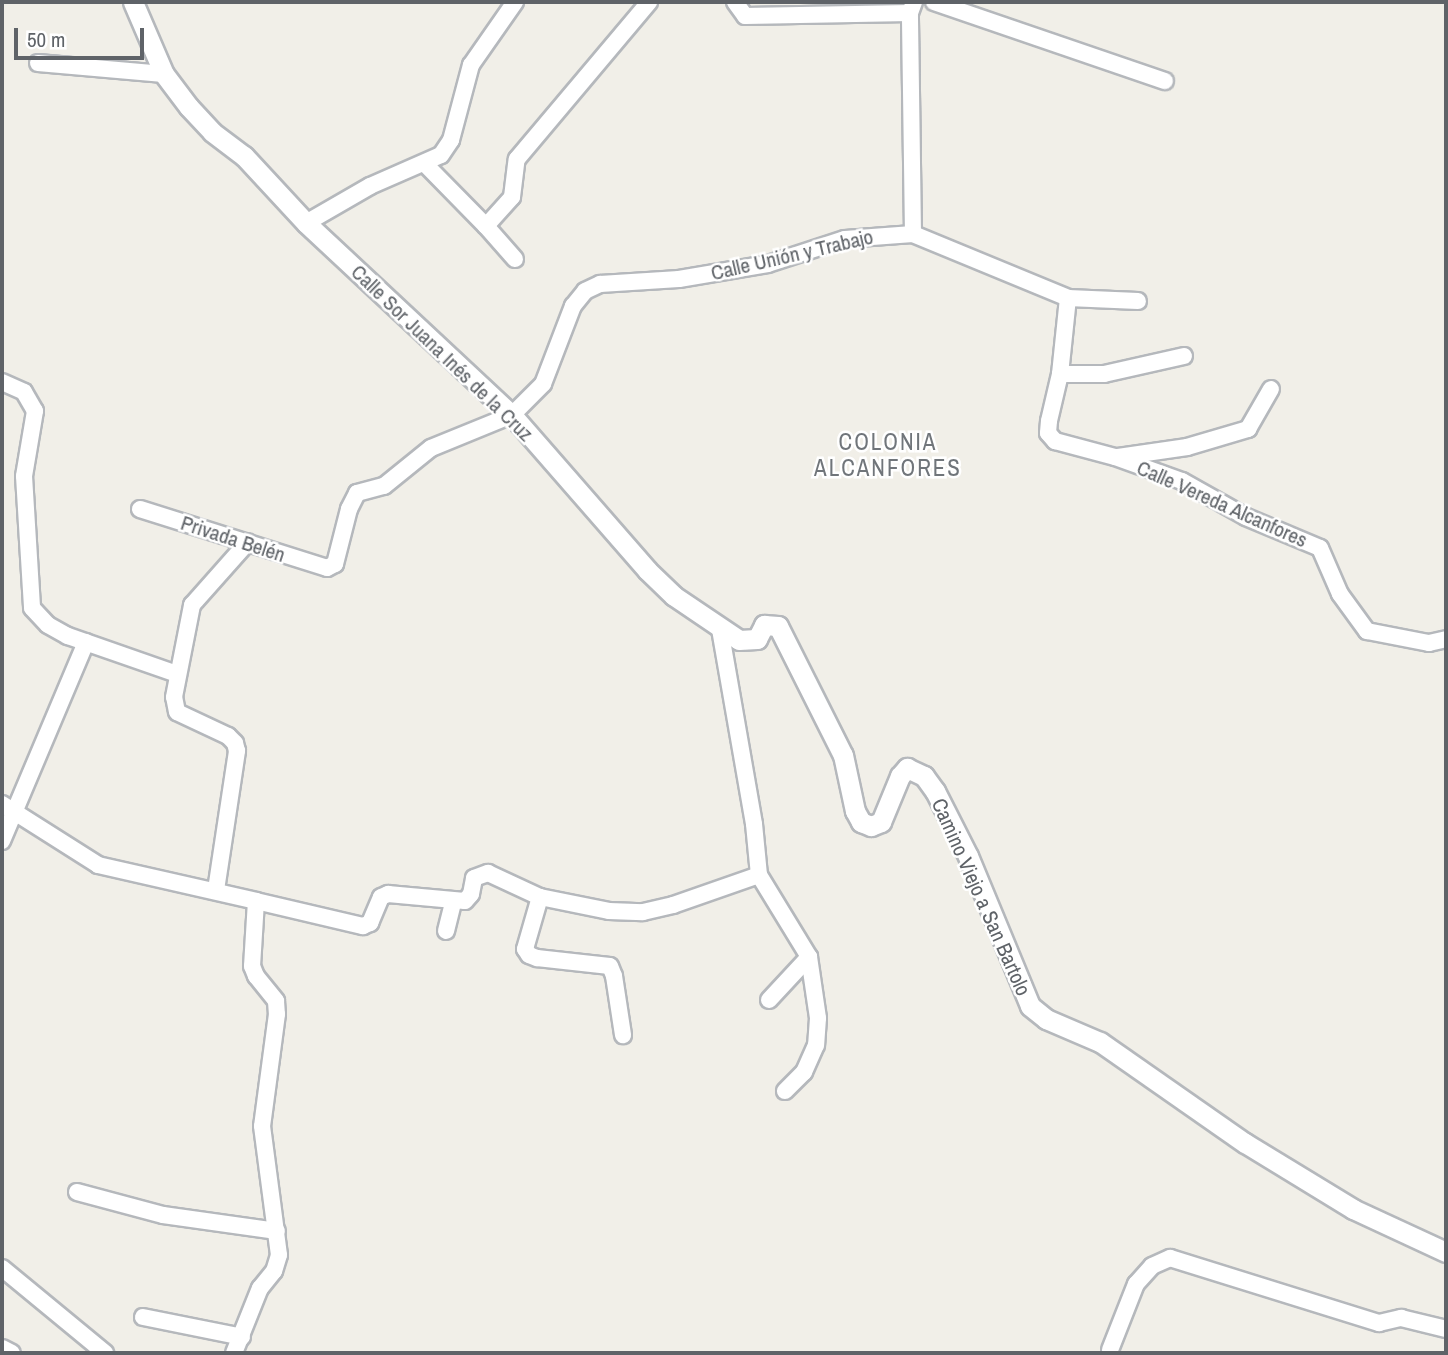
<!DOCTYPE html>
<meta charset="utf-8">
<style>
body{margin:0}
#map{position:relative;width:1448px;height:1355px;overflow:hidden;background:#f1efe8;font-family:"Archivo Narrow",sans-serif}
div>[style]{position:absolute}
.roads{filter:drop-shadow(2px 0 #b5b8bc) drop-shadow(-2px 0 #b5b8bc) drop-shadow(0 2px #b5b8bc) drop-shadow(0 -2px #b5b8bc)}
.minor>*{height:16px;margin:-8px;padding:0 8px;transform-origin:8px;border-radius:8px;background:#fff}
.tertiary>*{height:19px;margin:-9.5px;padding:0 9.5px;transform-origin:9.5px;border-radius:9.5px;background:#fff}
span{translate:-50% -50%;white-space:nowrap;text-align:center;line-height:1.15;-webkit-text-stroke:5px #fff;paint-order:stroke}
.street-label{font-size:21px;color:#5f6368}
.neighbourhood-label{font-size:23px;color:#70757a;letter-spacing:2px}
.frame{position:absolute;inset:0;border:4px solid #5f6368;pointer-events:none}
.scale{position:absolute;left:14px;top:28px;width:130px;height:32px;box-sizing:border-box;border:4px solid #5f6368;border-top:0;padding-left:9px;font-size:21px;line-height:24px;white-space:nowrap;color:#5f6368;-webkit-text-stroke:5px #fff;paint-order:stroke}
</style>
<div id="map">
<div class="roads">
<div class="minor">
<i style="left:735px;top:2px;width:17px;rotate:54deg"></i>
<i style="left:745px;top:16px;width:165px;rotate:-1deg"></i>
<i style="left:934px;top:2px;width:244px;rotate:18.9deg"></i>
<i style="left:38px;top:63px;width:126px;rotate:5deg"></i>
<i style="left:425px;top:164px;width:87px;rotate:45.5deg"></i>
<i style="left:306px;top:223px;width:74px;rotate:-30deg"></i>
<i style="left:370px;top:186px;width:77px;rotate:-23.6deg"></i>
<i style="left:441px;top:155px;width:18px;rotate:-56deg"></i>
<i style="left:451px;top:140px;width:78px;rotate:-75.1deg"></i>
<i style="left:471px;top:65px;width:77px;rotate:-55.1deg"></i>
<i style="left:913px;top:234px;width:168px;rotate:22.4deg"></i>
<i style="left:1068px;top:298px;width:70px;rotate:2.5deg"></i>
<i style="left:515px;top:259px;width:44px;rotate:-131.3deg"></i>
<i style="left:486px;top:226px;width:39px;rotate:-48deg"></i>
<i style="left:512px;top:197px;width:38px;rotate:-83deg"></i>
<i style="left:517px;top:159px;width:205px;rotate:-49.9deg"></i>
<i style="left:1068px;top:298px;width:76px;rotate:96deg"></i>
<i style="left:1060px;top:374px;width:48px;rotate:103.2deg"></i>
<i style="left:1049px;top:421px;width:12px;rotate:95deg"></i>
<i style="left:1048px;top:433px;width:11px;rotate:49deg"></i>
<i style="left:1055px;top:441px;width:62px;rotate:14.9deg"></i>
<i style="left:1115px;top:457px;width:71px;rotate:19.7deg"></i>
<i style="left:1182px;top:481px;width:73px;rotate:29.4deg"></i>
<i style="left:1246px;top:517px;width:80px;rotate:22.7deg"></i>
<i style="left:1320px;top:548px;width:50px;rotate:66.5deg"></i>
<i style="left:1340px;top:594px;width:46px;rotate:53.9deg"></i>
<i style="left:1367px;top:631px;width:63px;rotate:11deg"></i>
<i style="left:1429px;top:643px;width:17px;rotate:-13deg"></i>
<i style="left:1060px;top:374px;width:44px"></i>
<i style="left:1104px;top:374px;width:82px;rotate:-12.7deg"></i>
<i style="left:2px;top:382px;width:24px;rotate:24deg"></i>
<i style="left:24px;top:392px;width:22px;rotate:60deg"></i>
<i style="left:35px;top:411px;width:66px;rotate:99.6deg"></i>
<i style="left:24px;top:476px;width:132px;rotate:86.5deg"></i>
<i style="left:32px;top:608px;width:23px;rotate:47deg"></i>
<i style="left:48px;top:625px;width:23px;rotate:29deg"></i>
<i style="left:68px;top:636px;width:115px;rotate:19.2deg"></i>
<i style="left:1118px;top:457px;width:70px;rotate:-8.2deg"></i>
<i style="left:1187px;top:447px;width:64px;rotate:-16.4deg"></i>
<i style="left:1248px;top:429px;width:46px;rotate:-60.1deg"></i>
<i style="left:140px;top:509px;width:196px;rotate:17.5deg"></i>
<i style="left:327px;top:568px;width:9px;rotate:-27deg"></i>
<i style="left:335px;top:564px;width:57px;rotate:-75.7deg"></i>
<i style="left:349px;top:509px;width:18px;rotate:-63deg"></i>
<i style="left:357px;top:493px;width:28px;rotate:-15deg"></i>
<i style="left:384px;top:486px;width:60px;rotate:-39deg"></i>
<i style="left:431px;top:448px;width:87px;rotate:-22.2deg"></i>
<i style="left:512px;top:415px;width:44px;rotate:-45deg"></i>
<i style="left:543px;top:384px;width:84px;rotate:-69deg"></i>
<i style="left:573px;top:306px;width:19px;rotate:-51deg"></i>
<i style="left:585px;top:291px;width:17px;rotate:-25deg"></i>
<i style="left:600px;top:284px;width:79px;rotate:-3.6deg"></i>
<i style="left:679px;top:279px;width:90px;rotate:-9.6deg"></i>
<i style="left:768px;top:264px;width:81px;rotate:-18deg"></i>
<i style="left:845px;top:239px;width:68px;rotate:-4.2deg"></i>
<i style="left:913px;top:234px;width:221px;rotate:-90.8deg"></i>
<i style="left:910px;top:13px;width:12px;rotate:-70deg"></i>
<i style="left:720px;top:629px;width:198px;rotate:80.1deg"></i>
<i style="left:754px;top:824px;width:51px;rotate:84.4deg"></i>
<i style="left:759px;top:875px;width:96px;rotate:58.6deg"></i>
<i style="left:809px;top:957px;width:62px;rotate:81.6deg"></i>
<i style="left:818px;top:1018px;width:27px;rotate:94deg"></i>
<i style="left:816px;top:1045px;width:30px;rotate:114deg"></i>
<i style="left:804px;top:1072px;width:27px;rotate:135deg"></i>
<i style="left:2px;top:804px;width:114px;rotate:32.4deg"></i>
<i style="left:98px;top:865px;width:162px;rotate:12.8deg"></i>
<i style="left:256px;top:901px;width:65px;rotate:93.5deg"></i>
<i style="left:252px;top:966px;width:11px;rotate:68deg"></i>
<i style="left:256px;top:976px;width:32px;rotate:51deg"></i>
<i style="left:276px;top:1001px;width:13px;rotate:86deg"></i>
<i style="left:277px;top:1014px;width:113px;rotate:97.6deg"></i>
<i style="left:262px;top:1126px;width:130px;rotate:82.5deg"></i>
<i style="left:279px;top:1255px;width:17px;rotate:107deg"></i>
<i style="left:274px;top:1271px;width:22px;rotate:129deg"></i>
<i style="left:260px;top:1288px;width:70px;rotate:111.8deg"></i>
<i style="left:2px;top:841px;width:216px;rotate:-67.1deg"></i>
<i style="left:216px;top:890px;width:141px;rotate:-81.4deg"></i>
<i style="left:237px;top:751px;width:8px;rotate:-104deg"></i>
<i style="left:235px;top:743px;width:10px;rotate:-135deg"></i>
<i style="left:228px;top:736px;width:56px;rotate:-154.8deg"></i>
<i style="left:177px;top:712px;width:15px;rotate:-101deg"></i>
<i style="left:174px;top:697px;width:94px;rotate:-78.9deg"></i>
<i style="left:192px;top:605px;width:84px;rotate:-48.4deg"></i>
<i style="left:540px;top:897px;width:54px;rotate:106.1deg"></i>
<i style="left:525px;top:949px;width:7px;rotate:56deg"></i>
<i style="left:529px;top:955px;width:9px;rotate:21deg"></i>
<i style="left:537px;top:958px;width:73px;rotate:6.3deg"></i>
<i style="left:610px;top:966px;width:11px;rotate:68deg"></i>
<i style="left:614px;top:976px;width:60px;rotate:81.3deg"></i>
<i style="left:256px;top:901px;width:110px;rotate:13.2deg"></i>
<i style="left:363px;top:926px;width:8px;rotate:-23deg"></i>
<i style="left:370px;top:923px;width:28px;rotate:-67deg"></i>
<i style="left:381px;top:897px;width:8px;rotate:-23deg"></i>
<i style="left:388px;top:894px;width:77px;rotate:5.2deg"></i>
<i style="left:465px;top:901px;width:9px;rotate:-49deg"></i>
<i style="left:471px;top:894px;width:16px;rotate:-79deg"></i>
<i style="left:474px;top:878px;width:15px;rotate:-20deg"></i>
<i style="left:488px;top:873px;width:57px;rotate:24.8deg"></i>
<i style="left:540px;top:897px;width:70px;rotate:11.5deg"></i>
<i style="left:609px;top:911px;width:34px;rotate:2deg"></i>
<i style="left:643px;top:912px;width:31px;rotate:-13deg"></i>
<i style="left:673px;top:905px;width:91px;rotate:-19.2deg"></i>
<i style="left:446px;top:931px;width:30px;rotate:-76deg"></i>
<i style="left:769px;top:1000px;width:59px;rotate:-47.1deg"></i>
<i style="left:77px;top:1192px;width:89px;rotate:15deg"></i>
<i style="left:163px;top:1215px;width:115px;rotate:8deg"></i>
<i style="left:2px;top:1268px;width:134px;rotate:39.5deg"></i>
<i style="left:143px;top:1317px;width:101px;rotate:11.4deg"></i>
<i style="left:2px;top:1348px;width:11px;rotate:27deg"></i>
<i style="left:1110px;top:1350px;width:71px;rotate:-68.5deg"></i>
<i style="left:1136px;top:1284px;width:24px;rotate:-48deg"></i>
<i style="left:1152px;top:1266px;width:20px;rotate:-24deg"></i>
<i style="left:1170px;top:1258px;width:219px;rotate:17.3deg"></i>
<i style="left:1379px;top:1323px;width:23px;rotate:-13deg"></i>
<i style="left:1401px;top:1318px;width:46px;rotate:13.7deg"></i>
</div>
<div class="tertiary">
<i style="left:133px;top:2px;width:78px;rotate:66.7deg"></i>
<i style="left:164px;top:74px;width:41px;rotate:52.9deg"></i>
<i style="left:189px;top:107px;width:34px;rotate:47deg"></i>
<i style="left:212px;top:132px;width:40px;rotate:37deg"></i>
<i style="left:244px;top:156px;width:91px;rotate:47.2deg"></i>
<i style="left:306px;top:223px;width:282px;rotate:43deg"></i>
<i style="left:512px;top:415px;width:206px;rotate:48.9deg"></i>
<i style="left:647px;top:570px;width:37px;rotate:44deg"></i>
<i style="left:674px;top:596px;width:78px;rotate:34.1deg"></i>
<i style="left:739px;top:640px;width:18px;rotate:-3deg"></i>
<i style="left:757px;top:639px;width:16px;rotate:-63deg"></i>
<i style="left:764px;top:625px;width:14px;rotate:4deg"></i>
<i style="left:778px;top:626px;width:144px;rotate:63.3deg"></i>
<i style="left:843px;top:755px;width:57px;rotate:77.9deg"></i>
<i style="left:855px;top:811px;width:13px;rotate:61deg"></i>
<i style="left:861px;top:822px;width:11px;rotate:22deg"></i>
<i style="left:871px;top:826px;width:11px;rotate:-22deg"></i>
<i style="left:881px;top:822px;width:50px;rotate:-67.6deg"></i>
<i style="left:900px;top:776px;width:11px;rotate:-49deg"></i>
<i style="left:907px;top:768px;width:19px;rotate:25deg"></i>
<i style="left:924px;top:776px;width:19px;rotate:54deg"></i>
<i style="left:935px;top:791px;width:73px;rotate:63.1deg"></i>
<i style="left:968px;top:856px;width:162px;rotate:67.5deg"></i>
<i style="left:1030px;top:1006px;width:21px;rotate:39deg"></i>
<i style="left:1046px;top:1019px;width:59px;rotate:23.1deg"></i>
<i style="left:1100px;top:1042px;width:177px;rotate:34.9deg"></i>
<i style="left:1245px;top:1143px;width:127px;rotate:31.4deg"></i>
<i style="left:1353px;top:1209px;width:102px;rotate:24.8deg"></i>
</div>
</div>
<div class="street-label">
<span style="left:792px;top:255px;rotate:-13deg">Calle Unión y Trabajo</span>
<span style="left:442px;top:353px;rotate:44deg">Calle Sor Juana Inés de la Cruz</span>
<span style="left:1222px;top:504px;rotate:24deg">Calle Vereda Alcanfores</span>
<span style="left:233px;top:539px;rotate:18deg">Privada Belén</span>
<span style="left:981px;top:897px;rotate:66deg">Camino Viejo a San Bartolo</span>
</div>
<div class="neighbourhood-label">
<span style="left:888px;top:455px">COLONIA<br>ALCANFORES</span>
</div>
<div class="frame"></div>
<div class="scale">50 m</div>
</div>
